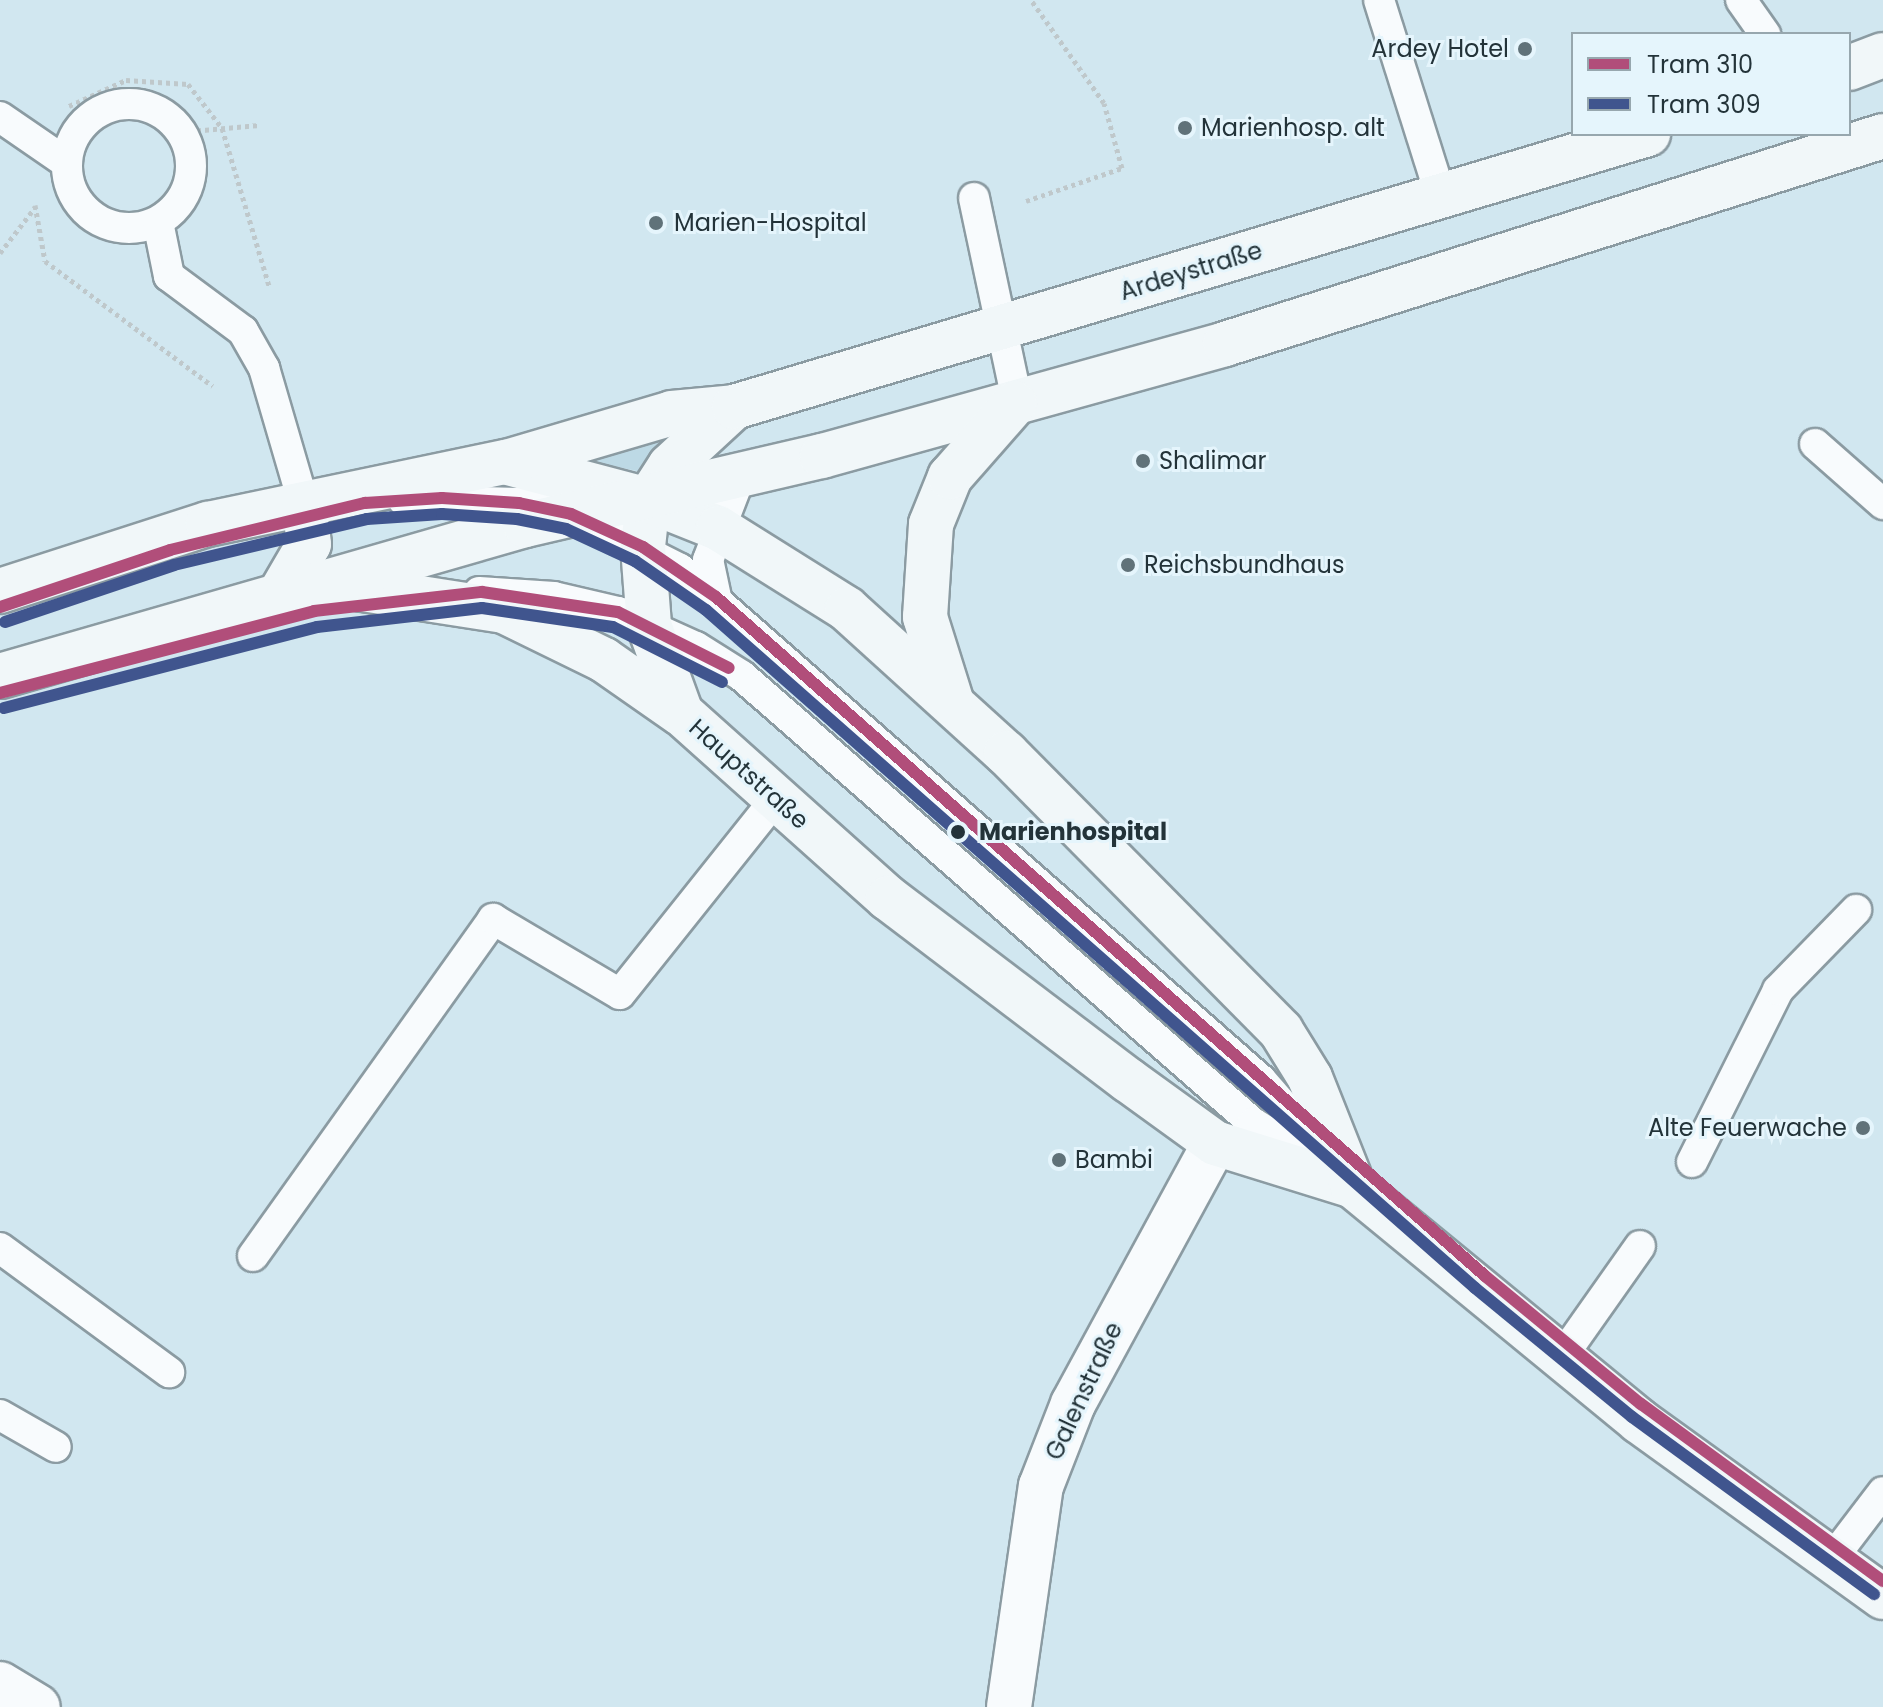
<!DOCTYPE html>
<meta charset="utf-8">
<style>
body{margin:0}
#map{position:relative;width:1883px;height:1707px;overflow:hidden;background:#d1e7f0;font-family:Poppins,sans-serif}
div>[style]{position:absolute}
.green>*{inset:0;background:#bdd9e5}
.path>*{height:5px;margin-top:-2.5px;transform-origin:0;background:repeating-linear-gradient(90deg,#bfc8cb 0 4px,transparent 0 8px)}
.roads{filter:drop-shadow(2px 0 #8b9ba2) drop-shadow(-2px 0 #8b9ba2) drop-shadow(0 2px #8b9ba2) drop-shadow(0 -2px #8b9ba2)}
.lane>*{height:30px;margin:-15px;padding:0 15px;transform-origin:15px;border-radius:15px;background:#f8fbfd}
.lane>.ring{margin:-15px;padding:0;box-sizing:content-box;background:none;border:30px solid #f8fbfd;border-radius:50%}
.street>*{height:44px;margin:-22px;padding:0 22px;transform-origin:22px;border-radius:22px;background:#f8fbfd}
.secondary>*{height:44px;margin:-22px;padding:0 22px;transform-origin:22px;border-radius:22px;background:#f1f7f9}
.tram-1>*{height:12px;margin:-6px;padding:0 6px;transform-origin:6px;border-radius:6px;background:#b14e7a}
.tram-2>*{height:12px;margin:-6px;padding:0 6px;transform-origin:6px;border-radius:6px;background:#40558e}
.dots>*{width:22px;height:22px;translate:-50% -50%;box-sizing:border-box;border:4px solid #e5f5fc;border-radius:50%}
span{translate:-50% -50%;white-space:nowrap;text-align:center;line-height:1.15;-webkit-text-stroke:6px #e5f5fc;paint-order:stroke}
.poi-label{font-size:24px;color:#233339}
.right{translate:-100% -50%;text-align:right}
.left{translate:0 -50%;text-align:left}
.street-label{font-size:24px;color:#233339}
.stop-label{font-size:24px;color:#233339;font-weight:700}
.legend{position:absolute;left:1571px;top:32px;width:280px;height:104px;box-sizing:border-box;background:#e5f5fc;border:2px solid #97a7ae;margin:0;padding:10px 14px;list-style:none;font-size:24px;color:#233339}
.legend li{display:flex;align-items:center;gap:16px;height:40px}
.legend b{width:40px;border:2px solid #97a7ae}
</style>
<div id="map">
<div class="green">
<i style="clip-path:polygon(672px 432px,652px 474px,584px 460px)"></i>
</div>
<div class="path">
<i style="left:69px;top:106px;width:63px;rotate:-24.5deg"></i>
<i style="left:126px;top:80px;width:62px;rotate:3.7deg"></i>
<i style="left:188px;top:84px;width:56px;rotate:52.3deg"></i>
<i style="left:222px;top:128px;width:165px;rotate:73.4deg"></i>
<i style="left:181px;top:132px;width:79px;rotate:-5.1deg"></i>
<i style="left:1026px;top:201px;width:102px;rotate:-19deg"></i>
<i style="left:1122px;top:168px;width:67px;rotate:-105.5deg"></i>
<i style="left:1104px;top:103px;width:126px;rotate:-125.3deg"></i>
<i style="left:35px;top:205px;width:57px;rotate:79.9deg"></i>
<i style="left:45px;top:261px;width:209px;rotate:36.7deg"></i>
<i style="left:0;top:253px;width:59px;rotate:-52.5deg"></i>
</div>
<div class="roads">
<div class="lane">
<i style="left:1379px;top:0;width:202px;rotate:72.5deg"></i>
<i style="left:1741px;top:0;width:42px;rotate:54.8deg"></i>
<i class="ring" style="left:67px;top:104px;width:94px;height:94px"></i>
<i style="left:0;top:117px;width:81px;rotate:34.5deg"></i>
<i style="left:974px;top:198px;width:208px;rotate:78deg"></i>
<i style="left:158px;top:222px;width:55px;rotate:78.5deg"></i>
<i style="left:169px;top:276px;width:92px;rotate:36.6deg"></i>
<i style="left:243px;top:331px;width:43px;rotate:60.4deg"></i>
<i style="left:264px;top:368px;width:143px;rotate:73.7deg"></i>
<i style="left:304px;top:505px;width:19px;rotate:-3deg"></i>
<i style="left:1815px;top:444px;width:91px;rotate:41.4deg"></i>
<i style="left:403px;top:500px;width:116px;rotate:1.5deg"></i>
<i style="left:519px;top:503px;width:53px;rotate:11.9deg"></i>
<i style="left:571px;top:514px;width:122px;rotate:26.8deg"></i>
<i style="left:680px;top:569px;width:774px;rotate:41.33deg"></i>
<i style="left:1261px;top:1080px;width:114px;rotate:48.9deg"></i>
<i style="left:479px;top:592px;width:75px;rotate:3.8deg"></i>
<i style="left:554px;top:597px;width:66px;rotate:13.2deg"></i>
<i style="left:618px;top:612px;width:85px;rotate:24.2deg"></i>
<i style="left:696px;top:647px;width:54px;rotate:32.2deg"></i>
<i style="left:742px;top:676px;width:679px;rotate:41.18deg"></i>
<i style="left:1253px;top:1123px;width:72px;rotate:31.9deg"></i>
<i style="left:716px;top:597px;width:38px;rotate:-102deg"></i>
<i style="left:708px;top:560px;width:92px;rotate:-69deg"></i>
<i style="left:1692px;top:1162px;width:192px;rotate:-63.4deg"></i>
<i style="left:1778px;top:990px;width:112px;rotate:-45.7deg"></i>
<i style="left:0;top:1248px;width:210px;rotate:36.3deg"></i>
<i style="left:253px;top:1256px;width:414px;rotate:-54.5deg"></i>
<i style="left:493px;top:919px;width:147px;rotate:30.6deg"></i>
<i style="left:620px;top:994px;width:248px;rotate:-51.4deg"></i>
<i style="left:1561px;top:1358px;width:137px;rotate:-54.8deg"></i>
<i style="left:0;top:1415px;width:64px;rotate:29.7deg"></i>
<i style="left:1832px;top:1559px;width:84px;rotate:-52.7deg"></i>
</div>
<div class="street">
<i style="left:0;top:1684px;width:44px;rotate:31.2deg"></i>
<i style="left:1009px;top:1707px;width:223px;rotate:-81.8deg"></i>
<i style="left:1041px;top:1486px;width:88px;rotate:-68.7deg"></i>
<i style="left:1073px;top:1404px;width:297px;rotate:-61.5deg"></i>
</div>
<div class="secondary">
<i style="left:1849px;top:68px;width:36px;rotate:-21deg"></i>
<i style="left:734px;top:407px;width:87px;rotate:137.3deg"></i>
<i style="left:670px;top:466px;width:40px;rotate:122.9deg"></i>
<i style="left:648px;top:500px;width:47px;rotate:96.1deg"></i>
<i style="left:643px;top:547px;width:78px;rotate:85.6deg"></i>
<i style="left:649px;top:625px;width:94px;rotate:70deg"></i>
<i style="left:681px;top:713px;width:278px;rotate:41.8deg"></i>
<i style="left:888px;top:898px;width:301px;rotate:37.2deg"></i>
<i style="left:1128px;top:1080px;width:107px;rotate:35.9deg"></i>
<i style="left:1215px;top:1143px;width:145px;rotate:17.3deg"></i>
<i style="left:1353px;top:1186px;width:370px;rotate:39.4deg"></i>
<i style="left:1639px;top:1421px;width:301px;rotate:35.8deg"></i>
<i style="left:508px;top:463px;width:145px;rotate:14.8deg"></i>
<i style="left:648px;top:500px;width:75px;rotate:21.8deg"></i>
<i style="left:718px;top:528px;width:152px;rotate:32.1deg"></i>
<i style="left:847px;top:609px;width:215px;rotate:42.2deg"></i>
<i style="left:1006px;top:753px;width:391px;rotate:45.3deg"></i>
<i style="left:1281px;top:1031px;width:55px;rotate:58.3deg"></i>
<i style="left:1310px;top:1078px;width:116px;rotate:68.3deg"></i>
<i style="left:343px;top:586px;width:163px;rotate:8.8deg"></i>
<i style="left:504px;top:611px;width:111px;rotate:26.1deg"></i>
<i style="left:604px;top:660px;width:93px;rotate:34.9deg"></i>
<i style="left:0;top:591px;width:219px;rotate:-17.9deg"></i>
<i style="left:208px;top:524px;width:304px;rotate:-11.8deg"></i>
<i style="left:506px;top:462px;width:173px;rotate:-16.4deg"></i>
<i style="left:672px;top:413px;width:62px;rotate:-5.5deg"></i>
<i style="left:734px;top:407px;width:954px;rotate:-16.63deg"></i>
<i style="left:278px;top:597px;width:61px;rotate:-59.7deg"></i>
<i style="left:309px;top:544px;width:39px;rotate:-97deg"></i>
<i style="left:0;top:676px;width:546px;rotate:-16.05deg"></i>
<i style="left:525px;top:525px;width:305px;rotate:-13.1deg"></i>
<i style="left:822px;top:456px;width:418px;rotate:-15.5deg"></i>
<i style="left:1225px;top:344px;width:690px;rotate:-17.54deg"></i>
<i style="left:951px;top:700px;width:87px;rotate:-107.4deg"></i>
<i style="left:925px;top:617px;width:93px;rotate:-86.3deg"></i>
<i style="left:931px;top:524px;width:51px;rotate:-68deg"></i>
<i style="left:950px;top:477px;width:98px;rotate:-48.7deg"></i>
</div>
</div>
<div class="tram-1">
<i style="left:0;top:607px;width:179px;rotate:-18.5deg"></i>
<i style="left:170px;top:550px;width:201px;rotate:-13.6deg"></i>
<i style="left:365px;top:503px;width:77px;rotate:-3.7deg"></i>
<i style="left:442px;top:498px;width:77px;rotate:3.7deg"></i>
<i style="left:519px;top:503px;width:53px;rotate:11.9deg"></i>
<i style="left:571px;top:514px;width:79px;rotate:24.6deg"></i>
<i style="left:643px;top:547px;width:88px;rotate:34.4deg"></i>
<i style="left:716px;top:597px;width:1026px;rotate:41.44deg"></i>
<i style="left:1485px;top:1276px;width:202px;rotate:39.4deg"></i>
<i style="left:1641px;top:1404px;width:300px;rotate:36.2deg"></i>
<i style="left:0;top:693px;width:325px;rotate:-14.6deg"></i>
<i style="left:314px;top:611px;width:169px;rotate:-6.5deg"></i>
<i style="left:482px;top:592px;width:137px;rotate:8.4deg"></i>
<i style="left:618px;top:612px;width:124px;rotate:26.8deg"></i>
</div>
<div class="tram-2">
<i style="left:5px;top:622px;width:178px;rotate:-18.6deg"></i>
<i style="left:174px;top:565px;width:198px;rotate:-13.4deg"></i>
<i style="left:367px;top:519px;width:75px;rotate:-3.8deg"></i>
<i style="left:442px;top:514px;width:75px;rotate:3.8deg"></i>
<i style="left:517px;top:519px;width:50px;rotate:11.5deg"></i>
<i style="left:566px;top:529px;width:76px;rotate:24.9deg"></i>
<i style="left:635px;top:561px;width:86px;rotate:34.6deg"></i>
<i style="left:706px;top:610px;width:1025px;rotate:41.4deg"></i>
<i style="left:1475px;top:1288px;width:203px;rotate:39.4deg"></i>
<i style="left:1632px;top:1417px;width:300px;rotate:36.2deg"></i>
<i style="left:4px;top:708px;width:323px;rotate:-14.5deg"></i>
<i style="left:317px;top:627px;width:166px;rotate:-6.6deg"></i>
<i style="left:482px;top:608px;width:132px;rotate:8.3deg"></i>
<i style="left:613px;top:627px;width:122px;rotate:26.8deg"></i>
</div>
<div class="dots">
<i style="left:1525px;top:49px;background:#607279"></i>
<i style="left:1185px;top:128px;background:#607279"></i>
<i style="left:656px;top:223px;background:#607279"></i>
<i style="left:1143px;top:461px;background:#607279"></i>
<i style="left:1128px;top:565px;background:#607279"></i>
<i style="left:958px;top:832px;background:#233339"></i>
<i style="left:1863px;top:1128px;background:#607279"></i>
<i style="left:1059px;top:1160px;background:#607279"></i>
</div>
<div class="poi-label">
<span class="right" style="left:1509px;top:49px">Ardey Hotel</span>
<span class="left" style="left:1201px;top:128px">Marienhosp. alt</span>
<span class="left" style="left:674px;top:223px">Marien-Hospital</span>
<span class="left" style="left:1159px;top:461px">Shalimar</span>
<span class="left" style="left:1144px;top:565px">Reichsbundhaus</span>
<span class="right" style="left:1847px;top:1128px">Alte Feuerwache</span>
<span class="left" style="left:1075px;top:1160px">Bambi</span>
</div>
<div class="street-label">
<span style="left:1191px;top:271px;rotate:-17deg">Ardeystraße</span>
<span style="left:749px;top:774px;rotate:42deg">Hauptstraße</span>
<span style="left:1084px;top:1391px;rotate:-65deg">Galenstraße</span>
</div>
<div class="stop-label">
<span class="left" style="left:979px;top:832px">Marienhospital</span>
</div>
<ul class="legend">
<li><b style="height:10px;background:#b14e7a"></b>Tram 310</li>
<li><b style="height:10px;background:#40558e"></b>Tram 309</li>
</ul>
</div>
